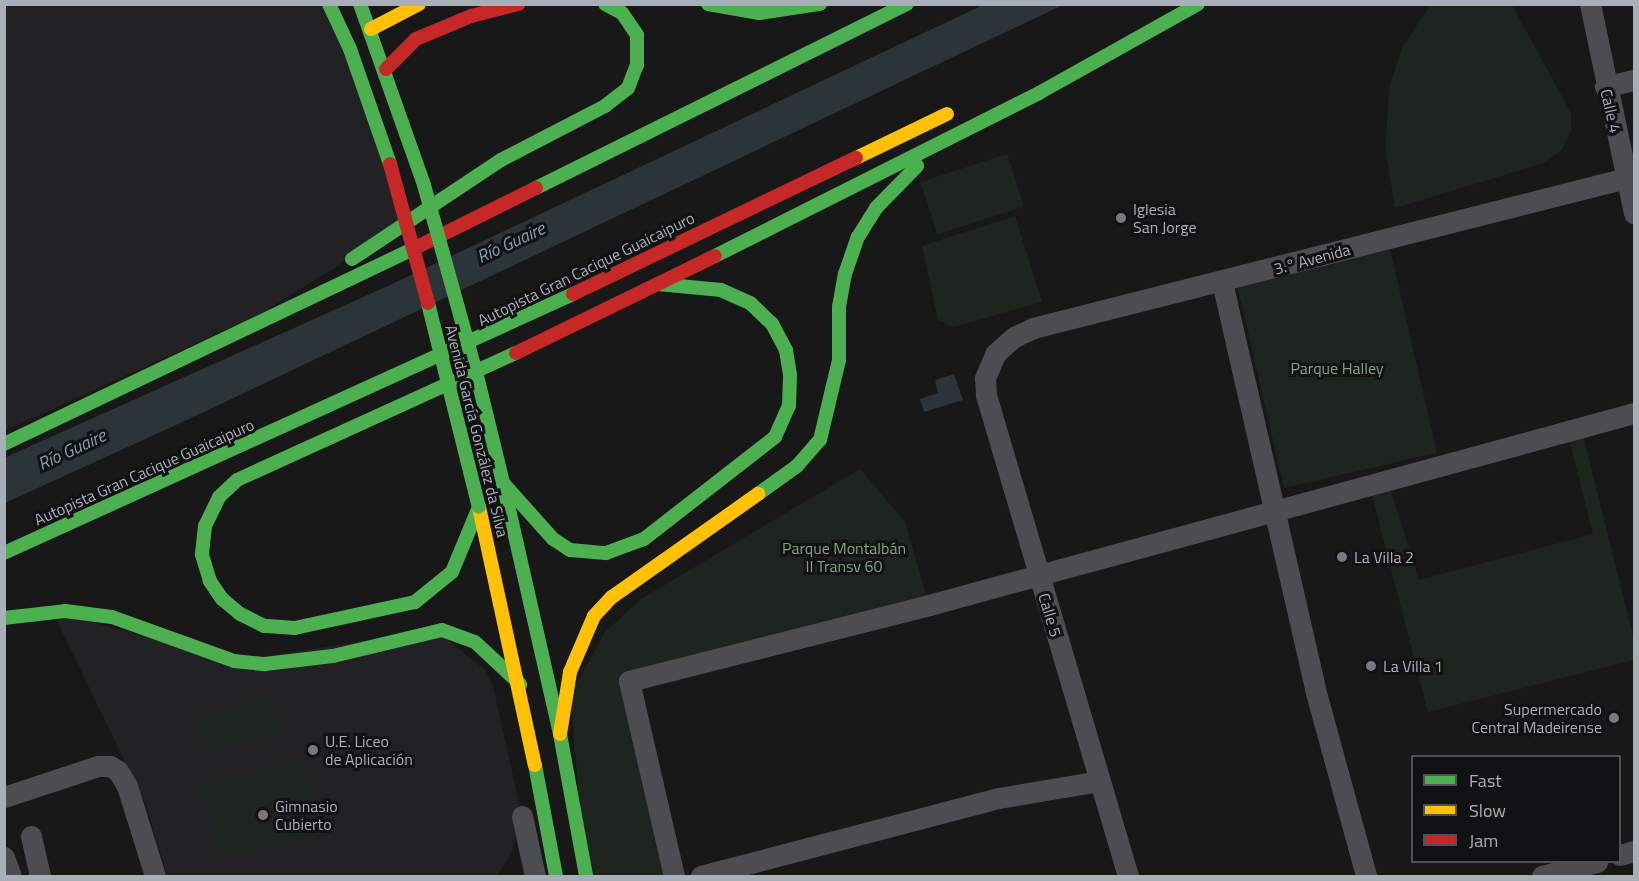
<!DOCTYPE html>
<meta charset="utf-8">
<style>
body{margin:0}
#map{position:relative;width:1639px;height:881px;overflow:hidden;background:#181818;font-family:"Titillium Web",sans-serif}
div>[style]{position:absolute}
.built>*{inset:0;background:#222224}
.green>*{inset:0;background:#1e251e;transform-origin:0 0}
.water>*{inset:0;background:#2b3439}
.street>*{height:21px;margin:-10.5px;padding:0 10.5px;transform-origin:10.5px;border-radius:10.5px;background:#4c4d51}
.fast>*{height:14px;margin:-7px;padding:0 7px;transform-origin:7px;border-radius:7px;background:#4caf50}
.slow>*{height:14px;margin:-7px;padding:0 7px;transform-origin:7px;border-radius:7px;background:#ffc107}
.jam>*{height:14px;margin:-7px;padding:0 7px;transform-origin:7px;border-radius:7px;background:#c62828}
.fast-bridge>*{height:14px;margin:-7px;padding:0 7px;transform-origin:7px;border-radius:7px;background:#4caf50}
.jam-bridge>*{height:14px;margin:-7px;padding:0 7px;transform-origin:7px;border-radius:7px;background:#c62828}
.dots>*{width:16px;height:16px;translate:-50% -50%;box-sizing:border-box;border:3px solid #121214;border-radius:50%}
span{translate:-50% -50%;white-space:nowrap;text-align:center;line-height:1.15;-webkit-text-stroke:6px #121214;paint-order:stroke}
.street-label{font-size:16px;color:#a9afb8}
.poi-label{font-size:16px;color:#a9afb8}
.left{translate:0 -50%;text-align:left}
.right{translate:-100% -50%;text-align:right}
.park-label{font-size:16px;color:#82a381}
.water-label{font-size:18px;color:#81a0b2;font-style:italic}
.frame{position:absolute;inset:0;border:6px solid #a9afb8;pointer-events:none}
.legend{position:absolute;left:1411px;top:755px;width:210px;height:108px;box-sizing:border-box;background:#121214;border:2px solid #4e5156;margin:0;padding:8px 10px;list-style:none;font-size:18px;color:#a9afb8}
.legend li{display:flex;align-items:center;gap:12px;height:30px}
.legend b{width:30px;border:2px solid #4e5156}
</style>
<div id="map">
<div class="built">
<i style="clip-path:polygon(4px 5px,327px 5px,405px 213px,381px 239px,260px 314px,5px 431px)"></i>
<i style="clip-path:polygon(52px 611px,234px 661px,436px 630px,486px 671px,493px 686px,522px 816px,511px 854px,497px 876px,167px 876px,146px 805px)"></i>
</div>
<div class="green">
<i style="clip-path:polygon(1431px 4px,1512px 5px,1571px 113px,1571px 131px,1562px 150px,1544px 163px,1395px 208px,1385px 147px,1390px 84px,1403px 46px)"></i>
<i style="left:1007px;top:154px;width:55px;height:91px;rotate:72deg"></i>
<i style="clip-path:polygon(1015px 216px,1042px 302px,953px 327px,938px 320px,922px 246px)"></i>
<i style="left:1390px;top:249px;width:209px;height:157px;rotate:77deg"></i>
<i style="clip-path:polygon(1581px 427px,1634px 640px,1634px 660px,1428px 712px,1371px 491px,1390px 488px,1419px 580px,1593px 534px,1567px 431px)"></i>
<i style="clip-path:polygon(860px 469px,905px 522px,929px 605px,629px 681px,674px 876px,586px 876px,570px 694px,606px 631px,641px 599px)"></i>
<i style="left:269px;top:696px;width:40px;height:74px;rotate:74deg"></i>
<i style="left:302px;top:759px;width:78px;height:104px;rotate:76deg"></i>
</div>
<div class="water">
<i style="clip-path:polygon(983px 5px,1063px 5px,189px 419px,5px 503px,4px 458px,390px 285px)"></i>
<i style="clip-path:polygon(954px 374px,963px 400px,924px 412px,920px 399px,938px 393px,935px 380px)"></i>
</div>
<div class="street">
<i style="left:1590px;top:4px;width:214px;rotate:78.1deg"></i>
<i style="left:1605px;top:87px;width:30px;rotate:-14deg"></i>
<i style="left:1222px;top:282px;width:417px;rotate:77.1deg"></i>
<i style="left:1315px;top:689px;width:194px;rotate:74.7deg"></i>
<i style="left:4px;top:797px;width:99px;rotate:-18.3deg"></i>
<i style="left:98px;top:766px;width:12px"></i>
<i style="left:110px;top:766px;width:9px;rotate:32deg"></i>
<i style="left:118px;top:771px;width:17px;rotate:59deg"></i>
<i style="left:127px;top:786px;width:94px;rotate:72.7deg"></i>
<i style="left:522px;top:816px;width:61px;rotate:77.8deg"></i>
<i style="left:31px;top:836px;width:41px;rotate:77.3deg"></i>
<i style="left:1620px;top:855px;width:15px;rotate:-16deg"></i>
<i style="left:4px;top:857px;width:20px;rotate:70deg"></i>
<i style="left:674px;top:876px;width:200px;rotate:-103deg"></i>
<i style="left:629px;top:681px;width:309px;rotate:-14.2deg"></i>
<i style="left:929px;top:605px;width:731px;rotate:-15.23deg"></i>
<i style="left:701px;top:876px;width:308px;rotate:-14.7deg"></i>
<i style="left:999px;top:798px;width:102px;rotate:-9.6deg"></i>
<i style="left:1128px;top:876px;width:502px;rotate:-106.45deg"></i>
<i style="left:986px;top:395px;width:17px;rotate:-93deg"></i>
<i style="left:985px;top:378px;width:26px;rotate:-67deg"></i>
<i style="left:995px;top:354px;width:25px;rotate:-42deg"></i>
<i style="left:1014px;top:337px;width:21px;rotate:-25deg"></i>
<i style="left:1033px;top:328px;width:620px;rotate:-14.19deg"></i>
<i style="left:1542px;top:876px;width:57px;rotate:-14.3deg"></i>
</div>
<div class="fast">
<i style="left:329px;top:4px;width:50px;rotate:65deg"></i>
<i style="left:350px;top:49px;width:122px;rotate:70.8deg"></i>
<i style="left:360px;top:4px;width:192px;rotate:70.5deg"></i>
<i style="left:708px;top:4px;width:52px;rotate:10deg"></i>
<i style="left:759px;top:13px;width:62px;rotate:-8.4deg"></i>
<i style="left:536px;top:188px;width:414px;rotate:-26.4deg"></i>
<i style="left:715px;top:256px;width:363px;rotate:-26.7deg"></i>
<i style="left:1039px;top:93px;width:182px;rotate:-29.2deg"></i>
<i style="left:352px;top:259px;width:179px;rotate:-33.6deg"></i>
<i style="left:501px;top:160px;width:117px;rotate:-27.4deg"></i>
<i style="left:605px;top:106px;width:29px;rotate:-38deg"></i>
<i style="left:628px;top:88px;width:25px;rotate:-69deg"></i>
<i style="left:637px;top:65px;width:30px;rotate:-90deg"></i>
<i style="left:637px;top:35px;width:27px;rotate:-124deg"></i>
<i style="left:622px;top:13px;width:19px;rotate:-152deg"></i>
<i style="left:477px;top:376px;width:110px;rotate:76.3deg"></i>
<i style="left:4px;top:444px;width:455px;rotate:-25.5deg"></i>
<i style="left:503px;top:483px;width:257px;rotate:77.2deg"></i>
<i style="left:560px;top:734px;width:144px;rotate:79.6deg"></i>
<i style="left:503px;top:483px;width:75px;rotate:48.2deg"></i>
<i style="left:553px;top:539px;width:20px;rotate:33deg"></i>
<i style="left:570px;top:550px;width:36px;rotate:5deg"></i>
<i style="left:606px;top:553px;width:40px;rotate:-20.2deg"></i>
<i style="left:644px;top:539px;width:166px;rotate:-37.9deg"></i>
<i style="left:775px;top:437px;width:34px;rotate:-66deg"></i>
<i style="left:789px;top:406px;width:31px;rotate:-88deg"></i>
<i style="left:790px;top:375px;width:25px;rotate:-99deg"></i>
<i style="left:786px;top:350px;width:30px;rotate:-118deg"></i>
<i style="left:772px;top:324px;width:30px;rotate:-136deg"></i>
<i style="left:750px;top:303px;width:32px;rotate:-156deg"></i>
<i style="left:721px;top:290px;width:63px;rotate:-174.6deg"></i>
<i style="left:758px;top:494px;width:48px;rotate:-35.7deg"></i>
<i style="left:797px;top:466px;width:35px;rotate:-49deg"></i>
<i style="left:820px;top:440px;width:82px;rotate:-76.6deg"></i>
<i style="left:839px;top:360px;width:53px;rotate:-90deg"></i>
<i style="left:839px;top:307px;width:34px;rotate:-80deg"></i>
<i style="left:845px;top:274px;width:39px;rotate:-71deg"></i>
<i style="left:858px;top:237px;width:34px;rotate:-58deg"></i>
<i style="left:876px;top:208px;width:59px;rotate:-45.7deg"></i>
<i style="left:479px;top:507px;width:70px;rotate:112.6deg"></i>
<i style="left:452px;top:572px;width:48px;rotate:141deg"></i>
<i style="left:415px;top:602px;width:123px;rotate:167.8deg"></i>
<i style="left:295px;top:628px;width:31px;rotate:-176deg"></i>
<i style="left:264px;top:626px;width:27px;rotate:-153deg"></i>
<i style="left:240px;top:614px;width:23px;rotate:-140deg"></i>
<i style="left:222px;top:599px;width:22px;rotate:-124deg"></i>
<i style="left:210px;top:581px;width:28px;rotate:-107deg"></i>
<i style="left:202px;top:554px;width:28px;rotate:-84deg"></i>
<i style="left:205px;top:526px;width:32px;rotate:-64deg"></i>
<i style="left:219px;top:497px;width:25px;rotate:-43deg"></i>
<i style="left:237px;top:480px;width:307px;rotate:-24.5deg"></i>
<i style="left:4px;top:553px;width:625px;rotate:-24.47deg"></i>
<i style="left:4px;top:618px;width:61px;rotate:-6.5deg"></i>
<i style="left:65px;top:611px;width:47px;rotate:7.3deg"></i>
<i style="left:112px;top:617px;width:130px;rotate:19.8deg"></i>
<i style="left:234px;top:661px;width:31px;rotate:6deg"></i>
<i style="left:265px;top:664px;width:68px;rotate:-6.7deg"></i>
<i style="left:333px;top:656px;width:112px;rotate:-13.4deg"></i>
<i style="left:442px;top:630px;width:35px;rotate:20deg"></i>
<i style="left:475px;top:642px;width:62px;rotate:43deg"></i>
<i style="left:535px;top:765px;width:113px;rotate:79.3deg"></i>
</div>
<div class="slow">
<i style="left:371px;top:29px;width:54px;rotate:-27.5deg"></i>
<i style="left:856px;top:158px;width:101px;rotate:-25.8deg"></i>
<i style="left:479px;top:507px;width:264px;rotate:77.8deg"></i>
<i style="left:560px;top:734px;width:63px;rotate:-80.8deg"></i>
<i style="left:570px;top:672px;width:61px;rotate:-66.8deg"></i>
<i style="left:594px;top:616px;width:26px;rotate:-47deg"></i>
<i style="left:612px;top:597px;width:179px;rotate:-35.2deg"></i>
</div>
<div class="jam">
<i style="left:386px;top:69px;width:42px;rotate:-45deg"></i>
<i style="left:416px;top:39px;width:60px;rotate:-22.7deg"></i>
<i style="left:471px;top:16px;width:49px;rotate:-14.3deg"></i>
<i style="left:415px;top:248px;width:135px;rotate:-26.4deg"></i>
<i style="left:573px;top:294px;width:314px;rotate:-25.7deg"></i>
<i style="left:516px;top:353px;width:221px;rotate:-26deg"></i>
</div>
<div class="fast-bridge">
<i style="left:424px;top:185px;width:198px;rotate:74.5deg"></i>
<i style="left:428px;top:303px;width:210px;rotate:76deg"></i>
</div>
<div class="jam-bridge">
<i style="left:390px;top:164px;width:144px;rotate:74.7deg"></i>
</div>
<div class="dots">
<i style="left:1121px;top:218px;background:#767a80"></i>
<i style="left:1342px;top:557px;background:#767a80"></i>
<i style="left:1371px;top:666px;background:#767a80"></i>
<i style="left:1614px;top:718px;background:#767a80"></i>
<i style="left:313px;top:750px;background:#767a80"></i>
<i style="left:263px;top:815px;background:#767a80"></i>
</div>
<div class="street-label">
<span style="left:1611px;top:111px;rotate:77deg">Calle 4</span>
<span style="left:1312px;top:259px;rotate:-15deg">3.° Avenida</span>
<span style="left:586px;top:269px;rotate:-26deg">Autopista Gran Cacique Guaicaipuro</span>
<span style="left:477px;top:431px;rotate:76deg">Avenida García González da Silva</span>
<span style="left:144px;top:472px;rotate:-24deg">Autopista Gran Cacique Guaicaipuro</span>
<span style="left:1050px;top:615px;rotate:73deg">Calle 5</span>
</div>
<div class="poi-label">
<span class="left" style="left:1133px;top:218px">Iglesia<br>San Jorge</span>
<span class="left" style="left:1354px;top:557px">La Villa 2</span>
<span class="left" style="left:1383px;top:666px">La Villa 1</span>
<span class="right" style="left:1602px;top:718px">Supermercado<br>Central Madeirense</span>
<span class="left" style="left:325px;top:750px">U.E. Liceo<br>de Aplicación</span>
<span class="left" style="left:275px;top:815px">Gimnasio<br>Cubierto</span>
</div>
<div class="park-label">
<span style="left:1337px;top:368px">Parque Halley</span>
<span style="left:844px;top:557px">Parque Montalbán<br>II Transv 60</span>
</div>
<div class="water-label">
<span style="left:511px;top:243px;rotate:-25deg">Río Guaire</span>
<span style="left:72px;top:450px;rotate:-25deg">Río Guaire</span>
</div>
<div class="frame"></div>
<ul class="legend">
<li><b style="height:8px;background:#4caf50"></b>Fast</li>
<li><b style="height:8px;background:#ffc107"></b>Slow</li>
<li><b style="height:8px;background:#c62828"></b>Jam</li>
</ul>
</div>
